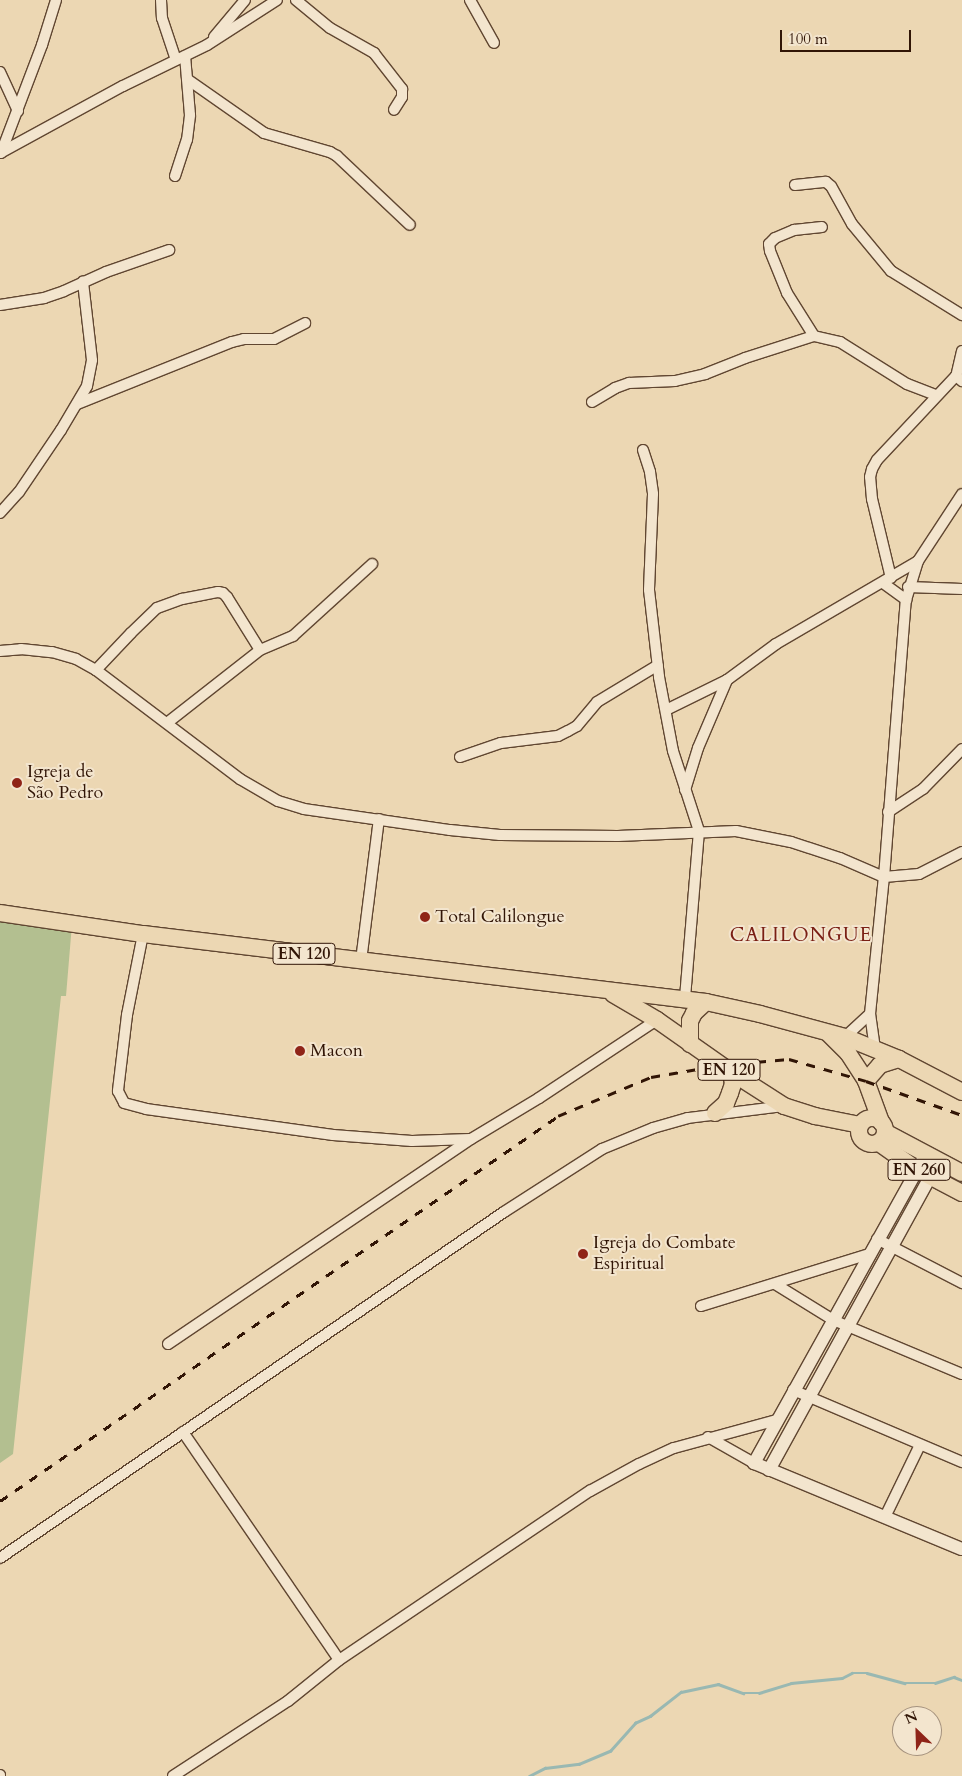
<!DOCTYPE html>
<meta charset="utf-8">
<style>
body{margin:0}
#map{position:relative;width:962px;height:1776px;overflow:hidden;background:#ecd7b3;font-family:Cardo,serif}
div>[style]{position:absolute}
.green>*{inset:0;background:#b3bf90}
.stream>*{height:2.5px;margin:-1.25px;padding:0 1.25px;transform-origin:1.25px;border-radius:1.25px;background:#99b8b2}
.roads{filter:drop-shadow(1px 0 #604631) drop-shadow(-1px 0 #604631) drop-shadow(0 1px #604631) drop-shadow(0 -1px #604631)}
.minor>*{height:10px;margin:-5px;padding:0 5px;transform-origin:5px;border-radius:5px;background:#f3e5ce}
.tertiary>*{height:12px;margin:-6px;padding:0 6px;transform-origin:6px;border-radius:6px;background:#f3e5ce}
.primary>*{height:16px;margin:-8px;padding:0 8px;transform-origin:8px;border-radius:8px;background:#ecd7b3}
.primary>.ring{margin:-8px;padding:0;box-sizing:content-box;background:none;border:16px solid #ecd7b3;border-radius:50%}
.rail>*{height:2.5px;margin-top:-1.25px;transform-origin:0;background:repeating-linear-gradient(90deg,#311506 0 9px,transparent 0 18px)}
.dots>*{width:14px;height:14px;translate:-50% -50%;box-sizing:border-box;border:2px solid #f3e5ce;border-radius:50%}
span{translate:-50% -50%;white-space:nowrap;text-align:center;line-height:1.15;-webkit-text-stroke:4px #f3e5ce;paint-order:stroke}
.shield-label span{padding:1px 4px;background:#f3e5ce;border:1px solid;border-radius:4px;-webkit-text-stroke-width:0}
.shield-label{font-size:16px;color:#311506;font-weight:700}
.poi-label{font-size:18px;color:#311506}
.left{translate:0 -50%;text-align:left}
.neighbourhood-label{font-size:19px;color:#7a1f14;letter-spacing:1px}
.north{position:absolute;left:892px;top:1706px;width:50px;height:50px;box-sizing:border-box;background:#f3e5ce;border:1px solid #a5927e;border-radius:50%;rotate:336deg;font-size:14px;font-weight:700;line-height:20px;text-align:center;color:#311506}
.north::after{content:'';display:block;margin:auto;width:18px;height:22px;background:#8f2418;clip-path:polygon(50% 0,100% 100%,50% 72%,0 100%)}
.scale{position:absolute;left:780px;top:30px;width:131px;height:22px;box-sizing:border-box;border:2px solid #311506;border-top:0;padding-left:6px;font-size:15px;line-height:18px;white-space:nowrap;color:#311506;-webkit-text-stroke:4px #f3e5ce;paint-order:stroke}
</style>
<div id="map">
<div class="green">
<i style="clip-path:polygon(0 913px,72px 924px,66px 996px,61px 996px,13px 1454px,0 1463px)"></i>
</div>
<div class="stream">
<i style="left:529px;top:1776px;width:18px;rotate:-27deg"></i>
<i style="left:545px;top:1768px;width:34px;rotate:-7deg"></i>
<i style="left:579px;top:1764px;width:34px;rotate:-23deg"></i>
<i style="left:610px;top:1751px;width:38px;rotate:-48deg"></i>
<i style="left:635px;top:1723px;width:17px;rotate:-25deg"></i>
<i style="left:650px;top:1716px;width:39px;rotate:-38deg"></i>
<i style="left:681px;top:1692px;width:38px;rotate:-12deg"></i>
<i style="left:718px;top:1684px;width:27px;rotate:20deg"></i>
<i style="left:743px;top:1693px;width:16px"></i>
<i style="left:759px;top:1693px;width:34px;rotate:-17deg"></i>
<i style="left:791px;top:1683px;width:51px;rotate:-5.6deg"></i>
<i style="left:842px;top:1678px;width:11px;rotate:-27deg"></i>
<i style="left:852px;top:1673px;width:15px"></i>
<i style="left:867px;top:1673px;width:39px;rotate:15deg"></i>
<i style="left:905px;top:1683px;width:30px"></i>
<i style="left:935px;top:1683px;width:20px;rotate:-18deg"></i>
<i style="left:954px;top:1677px;width:9px;rotate:21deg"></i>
</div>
<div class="roads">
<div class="minor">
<i style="left:161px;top:0;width:18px;rotate:87deg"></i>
<i style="left:162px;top:18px;width:44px;rotate:71.6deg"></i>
<i style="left:296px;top:0;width:44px;rotate:39.5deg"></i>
<i style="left:330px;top:28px;width:51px;rotate:29.6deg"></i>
<i style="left:374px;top:53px;width:46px;rotate:52.1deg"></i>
<i style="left:402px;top:89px;width:8px;rotate:90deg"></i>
<i style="left:402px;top:97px;width:15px;rotate:122deg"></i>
<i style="left:470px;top:0;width:49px;rotate:60.8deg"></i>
<i style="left:214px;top:37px;width:48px;rotate:-50deg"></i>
<i style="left:0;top:72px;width:43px;rotate:65.2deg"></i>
<i style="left:187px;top:79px;width:94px;rotate:35deg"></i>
<i style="left:264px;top:133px;width:69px;rotate:16.1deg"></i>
<i style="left:330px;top:152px;width:8px;rotate:30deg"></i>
<i style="left:337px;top:156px;width:100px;rotate:43.4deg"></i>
<i style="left:0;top:153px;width:140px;rotate:-28.6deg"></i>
<i style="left:123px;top:86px;width:93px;rotate:-26deg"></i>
<i style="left:207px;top:45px;width:83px;rotate:-32.7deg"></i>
<i style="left:1px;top:153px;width:116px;rotate:-69.2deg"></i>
<i style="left:42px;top:45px;width:47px;rotate:-72.7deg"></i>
<i style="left:175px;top:176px;width:38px;rotate:-72deg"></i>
<i style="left:187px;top:140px;width:25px;rotate:-83deg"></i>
<i style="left:190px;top:115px;width:59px;rotate:-94.8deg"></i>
<i style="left:795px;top:185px;width:31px;rotate:-6deg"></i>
<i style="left:826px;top:182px;width:6px;rotate:39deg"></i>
<i style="left:831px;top:186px;width:43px;rotate:61.1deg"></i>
<i style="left:852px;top:224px;width:61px;rotate:50.3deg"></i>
<i style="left:891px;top:271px;width:84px;rotate:31.8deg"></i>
<i style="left:0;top:305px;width:45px;rotate:-9deg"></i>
<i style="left:44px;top:298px;width:21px;rotate:-19deg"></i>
<i style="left:64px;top:291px;width:46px;rotate:-24.3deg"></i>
<i style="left:106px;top:272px;width:67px;rotate:-19.2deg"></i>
<i style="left:814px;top:336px;width:51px;rotate:-122.1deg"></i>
<i style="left:787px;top:293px;width:45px;rotate:-112deg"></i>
<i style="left:770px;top:251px;width:7px;rotate:-98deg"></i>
<i style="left:769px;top:244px;width:8px;rotate:-45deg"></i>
<i style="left:775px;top:238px;width:21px;rotate:-23deg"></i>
<i style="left:794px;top:230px;width:28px;rotate:-6deg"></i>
<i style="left:962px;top:351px;width:26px;rotate:103deg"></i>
<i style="left:956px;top:376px;width:8px;rotate:40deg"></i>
<i style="left:592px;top:402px;width:27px;rotate:-31deg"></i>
<i style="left:615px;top:388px;width:15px;rotate:-20deg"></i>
<i style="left:629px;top:383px;width:46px;rotate:-2.5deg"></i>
<i style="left:675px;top:381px;width:31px;rotate:-13deg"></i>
<i style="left:705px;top:374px;width:43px;rotate:-21.8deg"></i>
<i style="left:745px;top:358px;width:72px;rotate:-17.7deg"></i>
<i style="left:814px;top:336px;width:27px;rotate:13deg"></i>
<i style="left:840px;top:342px;width:79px;rotate:32.1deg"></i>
<i style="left:907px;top:384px;width:31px;rotate:21deg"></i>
<i style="left:77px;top:404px;width:167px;rotate:-21.8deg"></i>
<i style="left:232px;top:342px;width:12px;rotate:-14deg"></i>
<i style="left:244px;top:339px;width:30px"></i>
<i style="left:274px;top:339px;width:35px;rotate:-27deg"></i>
<i style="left:643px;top:450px;width:23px;rotate:72deg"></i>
<i style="left:650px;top:472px;width:22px;rotate:82deg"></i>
<i style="left:653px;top:494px;width:96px;rotate:92.4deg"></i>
<i style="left:649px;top:590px;width:88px;rotate:83.4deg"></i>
<i style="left:659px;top:677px;width:75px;rotate:79.3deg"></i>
<i style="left:673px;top:751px;width:84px;rotate:72deg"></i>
<i style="left:699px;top:831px;width:169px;rotate:94.8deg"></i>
<i style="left:0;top:513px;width:28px;rotate:-48deg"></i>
<i style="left:19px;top:492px;width:75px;rotate:-55.9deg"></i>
<i style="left:61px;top:430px;width:51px;rotate:-59.4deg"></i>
<i style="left:87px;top:386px;width:26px;rotate:-79deg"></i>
<i style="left:92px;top:360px;width:79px;rotate:-96.6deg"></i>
<i style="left:891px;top:578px;width:81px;rotate:-103.5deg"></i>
<i style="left:872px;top:499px;width:22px;rotate:-95deg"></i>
<i style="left:870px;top:477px;width:8px;rotate:-76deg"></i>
<i style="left:872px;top:469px;width:10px;rotate:-61deg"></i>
<i style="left:877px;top:460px;width:115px;rotate:-46.8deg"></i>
<i style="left:883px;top:583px;width:29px;rotate:36deg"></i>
<i style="left:908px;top:587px;width:54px;rotate:2.1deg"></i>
<i style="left:0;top:651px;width:21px;rotate:-5deg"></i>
<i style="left:21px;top:649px;width:31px;rotate:6deg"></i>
<i style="left:52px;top:652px;width:25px;rotate:16deg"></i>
<i style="left:76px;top:659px;width:23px;rotate:29deg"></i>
<i style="left:96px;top:670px;width:181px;rotate:37.1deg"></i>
<i style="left:240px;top:779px;width:44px;rotate:30.1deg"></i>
<i style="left:278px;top:801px;width:27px;rotate:17deg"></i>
<i style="left:304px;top:809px;width:148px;rotate:8.2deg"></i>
<i style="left:450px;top:830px;width:50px;rotate:5.7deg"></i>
<i style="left:500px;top:835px;width:118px;rotate:0.5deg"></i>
<i style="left:618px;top:836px;width:118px;rotate:-2.4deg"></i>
<i style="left:736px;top:831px;width:56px;rotate:11.3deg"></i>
<i style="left:791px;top:842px;width:52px;rotate:18.1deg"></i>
<i style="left:840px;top:858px;width:48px;rotate:23.4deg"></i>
<i style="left:884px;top:877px;width:35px;rotate:-5deg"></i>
<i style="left:919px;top:874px;width:48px;rotate:-27.1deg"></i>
<i style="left:96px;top:670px;width:51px;rotate:-46.6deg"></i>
<i style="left:131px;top:633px;width:36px;rotate:-44deg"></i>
<i style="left:157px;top:608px;width:27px;rotate:-20deg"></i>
<i style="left:182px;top:599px;width:37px;rotate:-11deg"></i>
<i style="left:218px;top:592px;width:5px;rotate:11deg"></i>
<i style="left:223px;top:593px;width:6px;rotate:45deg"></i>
<i style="left:227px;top:597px;width:62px;rotate:58.1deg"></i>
<i style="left:666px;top:710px;width:68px;rotate:-26.2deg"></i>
<i style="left:727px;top:680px;width:61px;rotate:-36.3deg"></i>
<i style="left:776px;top:644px;width:164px;rotate:-30.3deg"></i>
<i style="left:167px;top:723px;width:118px;rotate:-38.1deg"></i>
<i style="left:260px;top:650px;width:36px;rotate:-23deg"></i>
<i style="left:293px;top:636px;width:107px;rotate:-42.3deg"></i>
<i style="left:460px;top:757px;width:43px;rotate:-18.9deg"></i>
<i style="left:501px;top:743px;width:57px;rotate:-7deg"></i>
<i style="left:558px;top:736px;width:11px;rotate:-27deg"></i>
<i style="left:568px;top:731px;width:10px;rotate:-29deg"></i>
<i style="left:577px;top:726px;width:31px;rotate:-50deg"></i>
<i style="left:597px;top:702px;width:71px;rotate:-31.2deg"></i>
<i style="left:685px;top:790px;width:44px;rotate:-72.8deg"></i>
<i style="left:698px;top:748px;width:74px;rotate:-66.9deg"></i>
<i style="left:888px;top:812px;width:42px;rotate:-33.3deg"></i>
<i style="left:923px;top:789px;width:56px;rotate:-45.7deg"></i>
<i style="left:143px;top:934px;width:83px;rotate:101.2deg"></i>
<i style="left:127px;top:1015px;width:77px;rotate:96.8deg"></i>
<i style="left:118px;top:1091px;width:13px;rotate:63deg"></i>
<i style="left:124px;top:1103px;width:23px;rotate:15deg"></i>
<i style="left:146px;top:1109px;width:189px;rotate:7.9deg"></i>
<i style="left:333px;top:1135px;width:79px;rotate:4.3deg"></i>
<i style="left:412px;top:1141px;width:58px;rotate:-2deg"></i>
<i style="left:361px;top:961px;width:143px;rotate:-82.8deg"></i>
<i style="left:845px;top:1037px;width:34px;rotate:-43deg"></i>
<i style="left:875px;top:1049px;width:35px;rotate:-98deg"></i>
<i style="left:870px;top:1014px;width:138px;rotate:-84.2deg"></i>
<i style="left:884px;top:877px;width:278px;rotate:-85.5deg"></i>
<i style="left:906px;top:600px;width:41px;rotate:-72.9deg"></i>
<i style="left:918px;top:561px;width:80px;rotate:-56.7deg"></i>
<i style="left:877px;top:1239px;width:96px;rotate:27.4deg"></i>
<i style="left:775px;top:1284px;width:68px;rotate:31.8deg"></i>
<i style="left:833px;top:1320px;width:140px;rotate:22.7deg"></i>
<i style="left:701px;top:1306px;width:176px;rotate:-17.2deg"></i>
<i style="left:168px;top:1344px;width:366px;rotate:-34.1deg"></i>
<i style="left:471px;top:1139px;width:79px;rotate:-31.1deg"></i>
<i style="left:539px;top:1098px;width:141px;rotate:-33.5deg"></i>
<i style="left:793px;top:1390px;width:184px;rotate:23.1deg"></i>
<i style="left:183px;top:1432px;width:276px;rotate:55.6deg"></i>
<i style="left:708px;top:1437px;width:53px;rotate:29.5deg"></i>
<i style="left:885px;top:1517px;width:80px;rotate:-64.1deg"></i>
<i style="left:0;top:1558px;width:611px;rotate:-34.47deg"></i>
<i style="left:504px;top:1212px;width:117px;rotate:-32.7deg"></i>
<i style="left:602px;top:1149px;width:55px;rotate:-22.4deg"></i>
<i style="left:653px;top:1128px;width:36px;rotate:-16deg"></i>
<i style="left:688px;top:1118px;width:97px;rotate:-7.1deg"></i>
<i style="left:0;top:1775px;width:1px;rotate:90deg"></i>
<i style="left:173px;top:1776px;width:137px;rotate:-33.1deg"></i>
<i style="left:288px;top:1701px;width:65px;rotate:-38.8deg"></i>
<i style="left:339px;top:1660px;width:303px;rotate:-34deg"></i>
<i style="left:590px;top:1491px;width:56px;rotate:-28.9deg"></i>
<i style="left:639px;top:1464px;width:38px;rotate:-25deg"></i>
<i style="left:674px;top:1448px;width:107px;rotate:-15.2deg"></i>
</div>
<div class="tertiary">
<i style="left:926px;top:1154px;width:354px;rotate:119.1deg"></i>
<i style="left:754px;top:1463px;width:225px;rotate:22.5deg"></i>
<i style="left:769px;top:1470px;width:353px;rotate:-61.2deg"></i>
</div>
<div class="primary">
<i style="left:0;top:913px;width:145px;rotate:8.4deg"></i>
<i style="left:143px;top:934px;width:567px;rotate:6.89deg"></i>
<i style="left:706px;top:1002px;width:55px;rotate:12.5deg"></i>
<i style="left:760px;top:1014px;width:88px;rotate:15.1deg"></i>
<i style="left:845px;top:1037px;width:58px;rotate:22.2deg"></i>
<i style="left:899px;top:1059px;width:71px;rotate:27.6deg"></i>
<i style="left:613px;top:994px;width:51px;rotate:30.6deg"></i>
<i style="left:657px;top:1020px;width:90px;rotate:35.1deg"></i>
<i style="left:731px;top:1072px;width:63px;rotate:32.7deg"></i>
<i style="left:784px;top:1106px;width:33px;rotate:18deg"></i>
<i style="left:815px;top:1116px;width:46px;rotate:11.3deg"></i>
<i style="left:829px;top:1034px;width:27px;rotate:45deg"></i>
<i style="left:848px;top:1053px;width:33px;rotate:57deg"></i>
<i style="left:866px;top:1081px;width:44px;rotate:69.9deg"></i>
<i style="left:690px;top:1044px;width:23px;rotate:-90deg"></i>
<i style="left:690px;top:1021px;width:9px;rotate:-63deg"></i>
<i style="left:694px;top:1013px;width:16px;rotate:-43deg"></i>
<i style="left:866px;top:1081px;width:21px;rotate:-49deg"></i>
<i style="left:880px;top:1065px;width:20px;rotate:-18deg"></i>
<i style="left:715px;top:1113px;width:15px;rotate:-42deg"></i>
<i style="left:726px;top:1103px;width:11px;rotate:-68deg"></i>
<i style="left:730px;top:1093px;width:9px;rotate:-72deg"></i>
<i style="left:733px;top:1084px;width:12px;rotate:-99deg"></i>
<i class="ring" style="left:859px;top:1118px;width:10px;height:10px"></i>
<i style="left:885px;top:1132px;width:87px;rotate:28deg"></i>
<i style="left:879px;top:1143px;width:45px;rotate:35.1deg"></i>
<i style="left:916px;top:1169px;width:52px;rotate:27.6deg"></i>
</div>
</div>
<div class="rail">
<i style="left:0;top:1501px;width:678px;rotate:-34.6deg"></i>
<i style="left:558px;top:1116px;width:101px;rotate:-22.8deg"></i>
<i style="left:651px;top:1077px;width:71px;rotate:-9.7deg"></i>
<i style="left:721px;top:1065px;width:68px;rotate:-5deg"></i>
<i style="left:789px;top:1059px;width:80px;rotate:15.9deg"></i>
<i style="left:866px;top:1081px;width:102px;rotate:19.5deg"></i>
</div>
<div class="dots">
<i style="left:17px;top:783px;background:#8f2418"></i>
<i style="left:425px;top:917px;background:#8f2418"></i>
<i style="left:300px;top:1051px;background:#8f2418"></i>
<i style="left:583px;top:1254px;background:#8f2418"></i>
</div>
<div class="shield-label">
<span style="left:304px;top:954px">EN 120</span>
<span style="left:729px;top:1070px">EN 120</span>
<span style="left:919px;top:1170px">EN 260</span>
</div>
<div class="poi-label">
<span class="left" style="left:27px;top:783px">Igreja de<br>São Pedro</span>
<span class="left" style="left:435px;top:917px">Total Calilongue</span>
<span class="left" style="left:310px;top:1051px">Macon</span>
<span class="left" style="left:593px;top:1254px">Igreja do Combate<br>Espiritual</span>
</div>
<div class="neighbourhood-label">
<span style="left:801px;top:936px">CALILONGUE</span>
</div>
<div class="north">N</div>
<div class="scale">100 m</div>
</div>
